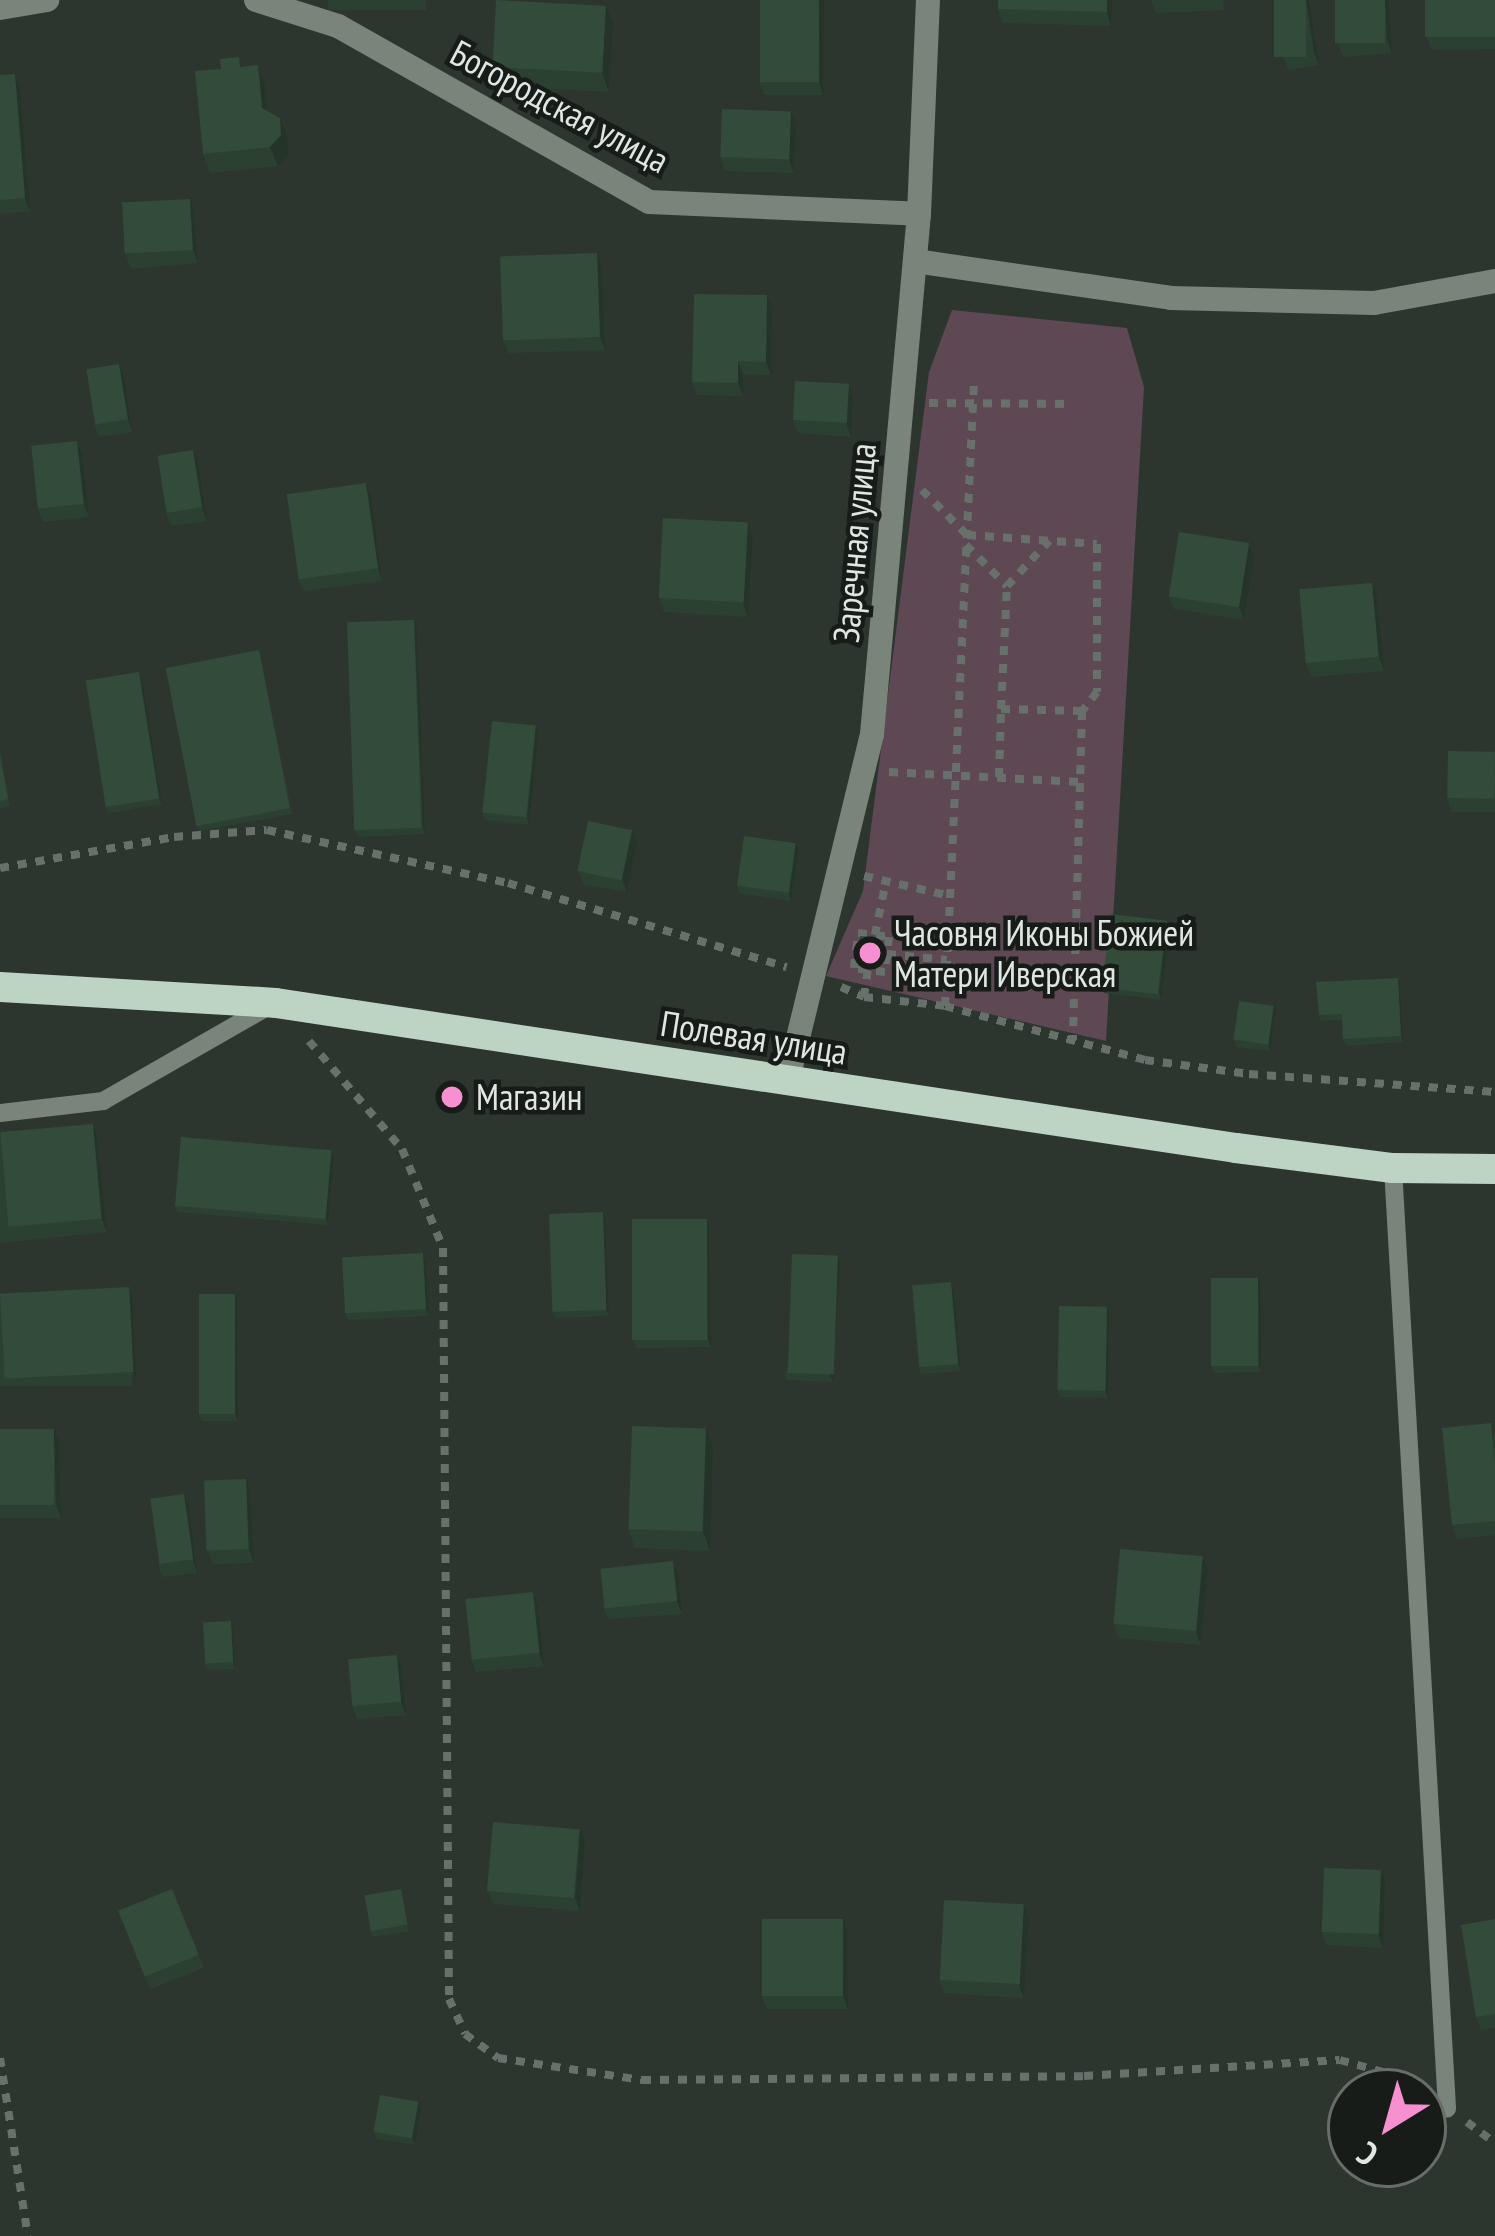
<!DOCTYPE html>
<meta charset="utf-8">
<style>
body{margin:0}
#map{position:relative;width:1495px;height:2236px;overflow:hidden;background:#2c362f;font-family:"PT Sans Narrow",sans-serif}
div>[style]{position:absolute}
.green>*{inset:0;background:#5e4854}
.path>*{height:8px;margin-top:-4px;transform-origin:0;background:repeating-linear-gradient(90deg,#67706a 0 9px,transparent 0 18px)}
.lane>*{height:18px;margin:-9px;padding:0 9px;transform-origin:9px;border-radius:9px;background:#79847b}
.street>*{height:24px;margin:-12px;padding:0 12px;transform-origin:12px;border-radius:12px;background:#79847b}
.primary>*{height:30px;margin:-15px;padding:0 15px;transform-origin:15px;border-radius:15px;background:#bdd4c2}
.wall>*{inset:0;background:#2c4031;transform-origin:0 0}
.shaded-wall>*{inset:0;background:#243428}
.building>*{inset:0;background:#334b39;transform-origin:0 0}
.dots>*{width:33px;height:33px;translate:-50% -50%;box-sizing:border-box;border:6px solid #181c19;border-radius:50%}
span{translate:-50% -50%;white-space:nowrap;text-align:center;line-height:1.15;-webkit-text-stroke:9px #181c19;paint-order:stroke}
.street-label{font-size:36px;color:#e0e6e1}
.poi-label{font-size:36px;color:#e0e6e1}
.left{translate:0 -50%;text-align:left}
.north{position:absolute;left:1327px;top:2068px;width:120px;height:120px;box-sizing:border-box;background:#181c19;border:3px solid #686d69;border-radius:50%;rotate:217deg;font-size:33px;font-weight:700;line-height:48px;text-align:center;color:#e0e6e1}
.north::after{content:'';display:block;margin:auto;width:42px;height:54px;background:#f690d0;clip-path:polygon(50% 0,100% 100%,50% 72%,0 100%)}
</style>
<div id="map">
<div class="green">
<i style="clip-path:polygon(952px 310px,1127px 328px,1144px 387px,1106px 1041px,826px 976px,863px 891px,929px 372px)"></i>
</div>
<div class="path">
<i style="left:929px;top:403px;width:142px;rotate:0.4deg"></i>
<i style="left:922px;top:490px;width:64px;rotate:45deg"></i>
<i style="left:967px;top:535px;width:130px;rotate:4deg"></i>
<i style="left:1097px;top:544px;width:148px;rotate:90deg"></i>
<i style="left:1097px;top:692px;width:24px;rotate:128deg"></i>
<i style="left:1082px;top:711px;width:329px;rotate:91.6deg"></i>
<i style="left:966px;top:545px;width:58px;rotate:45deg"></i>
<i style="left:1001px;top:709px;width:123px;rotate:-87.2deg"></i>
<i style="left:1007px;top:586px;width:62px;rotate:-47deg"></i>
<i style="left:889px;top:772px;width:191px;rotate:3deg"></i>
<i style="left:999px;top:777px;width:68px;rotate:-88.3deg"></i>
<i style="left:1001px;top:709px;width:81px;rotate:1.4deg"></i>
<i style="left:0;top:868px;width:177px;rotate:-10.1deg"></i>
<i style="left:174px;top:837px;width:93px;rotate:-4.3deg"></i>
<i style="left:267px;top:830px;width:247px;rotate:12.4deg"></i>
<i style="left:508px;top:883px;width:291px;rotate:16.8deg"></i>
<i style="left:864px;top:876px;width:88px;rotate:13.1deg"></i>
<i style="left:858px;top:933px;width:31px;rotate:7deg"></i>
<i style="left:889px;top:937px;width:35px;rotate:97deg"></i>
<i style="left:885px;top:972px;width:31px;rotate:-173deg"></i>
<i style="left:854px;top:968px;width:35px;rotate:-83deg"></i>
<i style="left:875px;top:935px;width:55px;rotate:-78.5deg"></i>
<i style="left:887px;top:954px;width:60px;rotate:5.7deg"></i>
<i style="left:841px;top:987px;width:25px;rotate:23deg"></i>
<i style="left:864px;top:997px;width:81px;rotate:6.3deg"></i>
<i style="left:945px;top:1006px;width:207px;rotate:15.1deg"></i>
<i style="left:1145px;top:1060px;width:105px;rotate:7.7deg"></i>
<i style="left:1249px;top:1074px;width:247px;rotate:4.2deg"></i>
<i style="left:864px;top:997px;width:28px;rotate:-82deg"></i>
<i style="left:945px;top:1006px;width:626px;rotate:-87.34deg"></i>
<i style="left:309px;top:1041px;width:143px;rotate:49.3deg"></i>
<i style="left:402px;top:1149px;width:107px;rotate:67.5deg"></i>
<i style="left:443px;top:1248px;width:751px;rotate:89.54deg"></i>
<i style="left:449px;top:1999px;width:38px;rotate:65deg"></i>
<i style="left:465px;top:2034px;width:41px;rotate:36deg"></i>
<i style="left:498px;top:2058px;width:146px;rotate:8.7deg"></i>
<i style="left:642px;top:2080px;width:442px;rotate:-0.5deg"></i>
<i style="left:1084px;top:2076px;width:256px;rotate:-3.6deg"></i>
<i style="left:1340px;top:2060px;width:82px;rotate:15.6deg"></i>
<i style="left:0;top:2058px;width:180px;rotate:81.1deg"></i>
<i style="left:1467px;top:2122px;width:35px;rotate:37deg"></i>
</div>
<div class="lane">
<i style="left:0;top:1113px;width:104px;rotate:-6.6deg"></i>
<i style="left:103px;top:1101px;width:191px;rotate:-29.8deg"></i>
<i style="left:1393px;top:1168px;width:942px;rotate:86.71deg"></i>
</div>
<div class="street">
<i style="left:256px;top:0;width:86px;rotate:17.6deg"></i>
<i style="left:338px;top:26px;width:357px;rotate:29.5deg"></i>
<i style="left:649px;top:202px;width:270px;rotate:2.5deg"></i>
<i style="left:0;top:8px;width:48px;rotate:-9.7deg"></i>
<i style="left:915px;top:261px;width:259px;rotate:8.2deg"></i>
<i style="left:1171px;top:298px;width:203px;rotate:1.4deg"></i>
<i style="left:1374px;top:303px;width:123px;rotate:-10.3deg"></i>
<i style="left:787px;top:1083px;width:359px;rotate:-76.3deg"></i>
<i style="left:872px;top:734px;width:522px;rotate:-84.84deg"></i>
<i style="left:919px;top:214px;width:214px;rotate:-87.6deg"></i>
</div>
<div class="primary">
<i style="left:0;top:987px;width:276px;rotate:3.3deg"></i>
<i style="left:276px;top:1003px;width:971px;rotate:8.59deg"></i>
<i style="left:1236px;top:1148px;width:158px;rotate:7.3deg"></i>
<i style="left:1393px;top:1168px;width:102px;rotate:0.6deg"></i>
</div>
<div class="wall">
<i style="left:328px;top:0;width:98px;height:10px"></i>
<i style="clip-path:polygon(824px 0,823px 95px,764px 95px,759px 82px)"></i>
<i style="clip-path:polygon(1112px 0,1111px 26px,1003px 23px,998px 9px)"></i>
<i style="clip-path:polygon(1151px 0,1223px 0,1224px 10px,1156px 13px)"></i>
<i style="clip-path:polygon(1274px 0,1309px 0,1319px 65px,1288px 70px,1283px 56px)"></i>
<i style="clip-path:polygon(1388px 0,1392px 53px,1343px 57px,1338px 43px)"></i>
<i style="clip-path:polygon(1495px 0,1495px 49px,1432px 50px,1427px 37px)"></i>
<i style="clip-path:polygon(613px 25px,609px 92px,499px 86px,492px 67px)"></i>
<i style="clip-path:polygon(258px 65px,265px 85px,267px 111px,287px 137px,288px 154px,278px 166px,210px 173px,203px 154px,243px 67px)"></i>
<i style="clip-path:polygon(0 75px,20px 87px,30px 211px,0 214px)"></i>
<i style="clip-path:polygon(796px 125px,794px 173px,725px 171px,720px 157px)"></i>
<i style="clip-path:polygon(194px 212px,198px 263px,131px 269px,126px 255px)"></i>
<i style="clip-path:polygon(597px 253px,602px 267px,605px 350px,508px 353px,503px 340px)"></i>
<i style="clip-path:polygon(767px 295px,772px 309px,771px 375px,743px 374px,743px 396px,697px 395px,692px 382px)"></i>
<i style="clip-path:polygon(124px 377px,132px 432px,99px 437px,94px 423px)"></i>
<i style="clip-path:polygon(849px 384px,853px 397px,851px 437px,798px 433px,793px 420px)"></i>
<i style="clip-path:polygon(82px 454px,89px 517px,43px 522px,38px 509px)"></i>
<i style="clip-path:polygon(198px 463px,207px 521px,171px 526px,166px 513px)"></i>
<i style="clip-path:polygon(366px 483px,371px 496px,382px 581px,303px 591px,298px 578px)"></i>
<i style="clip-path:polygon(753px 536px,748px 617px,664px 612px,659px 598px)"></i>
<i style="clip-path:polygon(1249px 543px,1254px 556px,1244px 620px,1174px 609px,1169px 596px)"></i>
<i style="clip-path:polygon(1372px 583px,1377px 596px,1384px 671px,1311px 677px,1306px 664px)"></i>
<i style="clip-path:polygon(414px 620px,417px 627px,425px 834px,358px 837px,355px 830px)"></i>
<i style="clip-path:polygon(259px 650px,292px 814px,199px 831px,196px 825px)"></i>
<i style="clip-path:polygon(139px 672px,162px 804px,108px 813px,106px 806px)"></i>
<i style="clip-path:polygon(539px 732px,529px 825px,485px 820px,483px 813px)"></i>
<i style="clip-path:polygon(0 750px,10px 806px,0 808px)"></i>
<i style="clip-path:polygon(1495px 752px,1495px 812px,1452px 812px,1447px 798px)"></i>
<i style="clip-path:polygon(637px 843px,627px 892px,583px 884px,579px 871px)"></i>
<i style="clip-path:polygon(796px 843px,799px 850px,791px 901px,739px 893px,737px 886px)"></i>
<i style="clip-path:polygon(1170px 928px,1161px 1000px,1104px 993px,1102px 987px)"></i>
<i style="clip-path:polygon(875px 937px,878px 944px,877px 963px,862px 961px,859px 954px)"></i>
<i style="clip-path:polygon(1400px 985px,1403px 1042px,1346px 1046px,1343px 1039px,1342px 1020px,1321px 1021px,1319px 1015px)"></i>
<i style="clip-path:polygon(1276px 1013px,1270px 1051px,1236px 1047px,1234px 1040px)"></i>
<i style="clip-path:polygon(0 1133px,97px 1137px,107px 1232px,0 1243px)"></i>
<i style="clip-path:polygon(331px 1150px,334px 1156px,328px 1225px,178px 1212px,175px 1206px)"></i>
<i style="clip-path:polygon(603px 1212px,605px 1218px,609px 1316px,555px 1318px,552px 1311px)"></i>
<i style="clip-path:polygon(707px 1219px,709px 1226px,711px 1347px,636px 1348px,634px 1341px)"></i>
<i style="clip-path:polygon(423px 1253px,426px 1260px,429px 1316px,348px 1320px,345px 1314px)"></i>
<i style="clip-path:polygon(840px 1263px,833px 1382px,787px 1380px,785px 1373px)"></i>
<i style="clip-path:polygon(951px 1282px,954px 1289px,961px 1371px,921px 1374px,919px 1368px)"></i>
<i style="clip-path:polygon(1261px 1285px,1261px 1372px,1214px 1373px,1211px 1366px)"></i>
<i style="left:0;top:1294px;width:132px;height:92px"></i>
<i style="clip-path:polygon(235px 1294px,237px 1301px,238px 1421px,202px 1421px,199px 1414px)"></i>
<i style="clip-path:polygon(1109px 1314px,1108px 1398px,1060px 1397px,1058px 1390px)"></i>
<i style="clip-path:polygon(0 1429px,59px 1442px,61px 1518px,0 1518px)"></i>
<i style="clip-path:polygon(1495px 1435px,1495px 1535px,1457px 1539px,1452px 1525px)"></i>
<i style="clip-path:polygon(713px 1447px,710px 1551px,635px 1548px,628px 1529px)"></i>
<i style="clip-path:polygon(246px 1479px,250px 1492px,254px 1563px,213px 1564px,208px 1551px)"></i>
<i style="clip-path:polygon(189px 1507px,197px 1573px,163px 1577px,158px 1564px)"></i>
<i style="clip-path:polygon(1203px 1556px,1208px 1569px,1201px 1645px,1118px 1638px,1114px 1624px)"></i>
<i style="clip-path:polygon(673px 1561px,678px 1574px,682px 1614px,608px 1619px,603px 1606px)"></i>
<i style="clip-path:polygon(533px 1592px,538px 1605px,544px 1666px,476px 1672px,471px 1659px)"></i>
<i style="clip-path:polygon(231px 1621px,234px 1628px,235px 1669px,207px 1670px,204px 1664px)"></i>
<i style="clip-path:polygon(402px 1668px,406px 1715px,357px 1719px,352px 1705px)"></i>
<i style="clip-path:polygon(585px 1842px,580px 1911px,493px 1904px,488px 1891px)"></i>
<i style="clip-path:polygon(1385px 1883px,1383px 1948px,1326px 1945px,1322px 1932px)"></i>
<i style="left:172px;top:1889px;width:85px;height:58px;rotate:68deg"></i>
<i style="clip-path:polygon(401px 1889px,409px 1931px,373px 1937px,371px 1931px)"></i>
<i style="clip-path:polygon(1029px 1918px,1024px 1998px,944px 1993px,939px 1980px)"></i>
<i style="clip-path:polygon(1495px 1919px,1495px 2028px,1481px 2030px,1476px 2017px)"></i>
<i style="clip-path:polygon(847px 1933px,848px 2009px,767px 2009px,762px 1996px)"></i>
<i style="clip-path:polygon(418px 2102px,421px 2108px,415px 2145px,377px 2139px,374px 2132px)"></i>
</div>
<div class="shaded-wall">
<i style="clip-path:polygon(819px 0,824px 0,823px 95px,819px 82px)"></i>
<i style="clip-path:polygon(1107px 0,1112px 0,1111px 26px,1107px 12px)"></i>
<i style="clip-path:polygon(1306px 0,1309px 0,1319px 65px,1314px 52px)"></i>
<i style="clip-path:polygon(1385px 0,1388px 0,1392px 53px,1387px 40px)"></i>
<i style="clip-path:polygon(606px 6px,613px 25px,609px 92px,602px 73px)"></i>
<i style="clip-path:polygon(258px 65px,265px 85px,269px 127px,262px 108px)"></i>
<i style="clip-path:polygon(15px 74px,20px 87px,30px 211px,25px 198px)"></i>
<i style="clip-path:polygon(791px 112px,796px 125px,794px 173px,789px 160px)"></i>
<i style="clip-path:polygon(280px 118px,287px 137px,288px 154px,278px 166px,270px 147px)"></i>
<i style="clip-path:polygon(190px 199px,194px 212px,198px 263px,193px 250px)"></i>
<i style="clip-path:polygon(597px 253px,602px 267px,605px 350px,600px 337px)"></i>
<i style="clip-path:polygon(767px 295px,772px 309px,771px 375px,766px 362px)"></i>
<i style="clip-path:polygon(738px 361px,743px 374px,743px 396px,738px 383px)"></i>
<i style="clip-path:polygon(119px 364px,124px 377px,132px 432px,128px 419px)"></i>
<i style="clip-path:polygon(849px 384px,853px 397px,851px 437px,846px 423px)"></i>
<i style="clip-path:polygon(77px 441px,82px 454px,89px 517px,84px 504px)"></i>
<i style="clip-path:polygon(193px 450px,198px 463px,207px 521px,202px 507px)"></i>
<i style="clip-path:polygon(366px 483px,371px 496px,382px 581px,378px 568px)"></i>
<i style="clip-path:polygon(748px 523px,753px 536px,748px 617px,743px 603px)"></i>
<i style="clip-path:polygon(1249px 543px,1254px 556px,1244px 620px,1239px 607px)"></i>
<i style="clip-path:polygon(1372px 583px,1377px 596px,1384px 671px,1379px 657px)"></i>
<i style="clip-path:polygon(414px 620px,417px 627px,425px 834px,423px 828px)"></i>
<i style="clip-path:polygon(139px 672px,142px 679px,162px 804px,159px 798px)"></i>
<i style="clip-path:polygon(536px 726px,539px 732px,529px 825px,527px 818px)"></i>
<i style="clip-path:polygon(632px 830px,637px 843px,627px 892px,622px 879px)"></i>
<i style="clip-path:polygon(796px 843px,799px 850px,791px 901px,789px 895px)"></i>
<i style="clip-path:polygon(1167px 921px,1170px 928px,1161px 1000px,1159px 993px)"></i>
<i style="clip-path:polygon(1398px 978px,1400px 985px,1403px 1042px,1401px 1036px)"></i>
<i style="clip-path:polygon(1274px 1006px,1276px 1013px,1270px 1051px,1268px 1044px)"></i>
<i style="clip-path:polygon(93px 1124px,97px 1137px,107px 1232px,102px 1219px)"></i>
<i style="clip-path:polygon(331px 1150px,334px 1156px,328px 1225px,326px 1218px)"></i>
<i style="clip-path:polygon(603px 1212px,605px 1218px,609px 1316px,606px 1310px)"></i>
<i style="clip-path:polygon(707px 1219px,709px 1226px,711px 1347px,708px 1340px)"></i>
<i style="clip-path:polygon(423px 1253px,426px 1260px,429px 1316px,426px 1309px)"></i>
<i style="clip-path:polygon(838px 1256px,840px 1263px,833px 1382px,830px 1375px)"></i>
<i style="clip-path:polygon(1258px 1278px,1261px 1285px,1261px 1372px,1259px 1366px)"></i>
<i style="clip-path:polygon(951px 1282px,954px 1289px,961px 1371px,958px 1364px)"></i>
<i style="clip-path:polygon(129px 1287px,132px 1294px,136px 1379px,134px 1372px)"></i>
<i style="clip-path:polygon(235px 1294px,237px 1301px,238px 1421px,235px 1414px)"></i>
<i style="clip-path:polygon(1107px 1307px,1109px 1314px,1108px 1398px,1105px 1391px)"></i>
<i style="clip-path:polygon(706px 1428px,713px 1447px,710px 1551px,703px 1531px)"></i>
<i style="clip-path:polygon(54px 1429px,59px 1442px,61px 1518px,56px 1504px)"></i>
<i style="clip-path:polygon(246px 1479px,250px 1492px,254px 1563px,249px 1549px)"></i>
<i style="clip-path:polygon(184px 1494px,189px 1507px,197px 1573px,193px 1559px)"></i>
<i style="clip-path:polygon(1203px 1556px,1208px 1569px,1201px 1645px,1196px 1632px)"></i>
<i style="clip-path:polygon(673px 1561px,678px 1574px,682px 1614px,677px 1601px)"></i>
<i style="clip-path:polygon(533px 1592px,538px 1605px,544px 1666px,539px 1653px)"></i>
<i style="clip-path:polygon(231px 1621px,234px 1628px,235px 1669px,233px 1662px)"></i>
<i style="clip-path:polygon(397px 1655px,402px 1668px,406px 1715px,401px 1702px)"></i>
<i style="clip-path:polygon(580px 1829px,585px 1842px,580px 1911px,575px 1898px)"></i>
<i style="clip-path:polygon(1381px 1870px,1385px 1883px,1383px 1948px,1378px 1934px)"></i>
<i style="clip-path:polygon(1024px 1904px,1029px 1918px,1024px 1998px,1019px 1985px)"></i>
<i style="clip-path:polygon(843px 1919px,847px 1933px,848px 2009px,843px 1996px)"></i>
<i style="clip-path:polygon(418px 2102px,421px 2108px,415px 2145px,412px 2138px)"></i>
</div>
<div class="building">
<i style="left:496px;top:0;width:110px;height:67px;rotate:3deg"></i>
<i style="left:760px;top:0;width:59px;height:82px"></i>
<i style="clip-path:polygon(998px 0,1107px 0,1107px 12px,998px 9px)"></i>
<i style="left:1274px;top:0;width:32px;height:57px"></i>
<i style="left:1335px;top:0;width:50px;height:43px"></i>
<i style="left:1425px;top:0;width:70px;height:37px"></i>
<i style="clip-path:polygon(239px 57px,240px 67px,258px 65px,262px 108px,280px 118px,281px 135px,270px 147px,203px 154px,195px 71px,221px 69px,220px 59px)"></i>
<i style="clip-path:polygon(15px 74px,25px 198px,0 200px,0 75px)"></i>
<i style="left:722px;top:109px;width:69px;height:48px;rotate:2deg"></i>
<i style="left:190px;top:199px;width:51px;height:68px;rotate:87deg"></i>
<i style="left:597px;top:253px;width:84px;height:97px;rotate:88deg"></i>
<i style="clip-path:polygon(694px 294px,767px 295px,766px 362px,738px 361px,738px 383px,692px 382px)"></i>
<i style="left:119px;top:364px;width:56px;height:33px;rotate:81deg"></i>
<i style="left:795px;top:381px;width:54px;height:39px;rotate:3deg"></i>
<i style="left:77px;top:441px;width:63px;height:46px;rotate:84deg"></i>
<i style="left:193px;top:450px;width:58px;height:36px;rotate:81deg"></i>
<i style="left:366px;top:483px;width:86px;height:80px;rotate:82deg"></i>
<i style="left:663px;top:518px;width:85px;height:80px;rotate:3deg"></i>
<i style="left:1179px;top:532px;width:71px;height:65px;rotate:9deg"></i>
<i style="left:1372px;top:583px;width:74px;height:73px;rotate:85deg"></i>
<i style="left:414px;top:620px;width:208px;height:67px;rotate:88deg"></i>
<i style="left:259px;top:650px;width:161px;height:95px;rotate:79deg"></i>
<i style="left:139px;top:672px;width:128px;height:54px;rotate:81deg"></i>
<i style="left:492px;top:721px;width:44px;height:92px;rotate:6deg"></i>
<i style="left:1448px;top:751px;width:47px;height:47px;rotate:1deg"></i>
<i style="clip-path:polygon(0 757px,8px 799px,0 801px)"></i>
<i style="left:588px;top:821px;width:45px;height:51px;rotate:12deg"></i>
<i style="left:744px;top:836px;width:52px;height:50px;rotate:8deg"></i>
<i style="left:1111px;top:914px;width:56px;height:74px;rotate:7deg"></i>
<i style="left:860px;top:936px;width:15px;height:18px;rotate:4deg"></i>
<i style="clip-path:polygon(1398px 978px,1401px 1036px,1343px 1039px,1342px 1014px,1319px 1015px,1316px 982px)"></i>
<i style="left:1239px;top:1001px;width:35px;height:39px;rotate:8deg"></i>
<i style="left:93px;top:1124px;width:95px;height:93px;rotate:85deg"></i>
<i style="left:181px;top:1137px;width:151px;height:69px;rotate:5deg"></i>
<i style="left:603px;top:1212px;width:98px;height:54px;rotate:88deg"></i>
<i style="left:707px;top:1219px;width:121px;height:75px;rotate:90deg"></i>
<i style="left:423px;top:1253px;width:56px;height:81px;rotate:87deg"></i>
<i style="left:792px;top:1254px;width:46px;height:119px;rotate:2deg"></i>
<i style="left:1211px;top:1278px;width:47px;height:88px"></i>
<i style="left:951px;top:1282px;width:82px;height:39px;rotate:85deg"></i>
<i style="left:129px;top:1287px;width:85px;height:129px;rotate:87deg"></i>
<i style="left:199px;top:1294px;width:36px;height:120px"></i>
<i style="left:1059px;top:1306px;width:48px;height:84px;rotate:1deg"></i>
<i style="clip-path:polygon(1491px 1423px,1495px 1466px,1495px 1521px,1452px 1525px,1442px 1428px)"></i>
<i style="left:632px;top:1426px;width:74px;height:103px;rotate:2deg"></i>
<i style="left:0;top:1429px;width:54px;height:76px"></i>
<i style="left:246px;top:1479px;width:70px;height:42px;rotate:88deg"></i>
<i style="left:184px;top:1494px;width:66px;height:34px;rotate:82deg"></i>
<i style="left:1120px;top:1549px;width:83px;height:75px;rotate:5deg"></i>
<i style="left:673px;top:1561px;width:40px;height:73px;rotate:84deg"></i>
<i style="left:533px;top:1592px;width:61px;height:68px;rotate:84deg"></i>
<i style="left:231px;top:1621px;width:41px;height:28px;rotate:87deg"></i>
<i style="left:397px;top:1655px;width:47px;height:49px;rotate:85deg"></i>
<i style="left:493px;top:1822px;width:87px;height:69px;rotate:5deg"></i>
<i style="left:1324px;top:1868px;width:57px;height:64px;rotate:2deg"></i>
<i style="left:172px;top:1889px;width:71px;height:58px;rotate:68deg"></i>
<i style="left:401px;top:1889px;width:36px;height:37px;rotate:80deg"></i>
<i style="left:944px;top:1900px;width:80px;height:80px;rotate:3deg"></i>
<i style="left:762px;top:1919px;width:81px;height:77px"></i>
<i style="clip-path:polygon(1495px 1919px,1495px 2014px,1476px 2017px,1461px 1925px)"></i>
<i style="left:380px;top:2095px;width:39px;height:37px;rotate:10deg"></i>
</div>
<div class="dots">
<i style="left:870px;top:953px;background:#f690d0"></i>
<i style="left:452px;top:1097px;background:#f690d0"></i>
</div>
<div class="street-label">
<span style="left:560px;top:106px;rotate:28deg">Богородская улица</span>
<span style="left:854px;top:543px;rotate:-85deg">Заречная улица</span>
<span style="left:754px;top:1037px;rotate:9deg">Полевая улица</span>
</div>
<div class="poi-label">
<span class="left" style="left:894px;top:953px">Часовня Иконы Божией<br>Матери Иверская</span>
<span class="left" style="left:476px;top:1097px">Магазин</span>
</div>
<div class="north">С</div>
</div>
